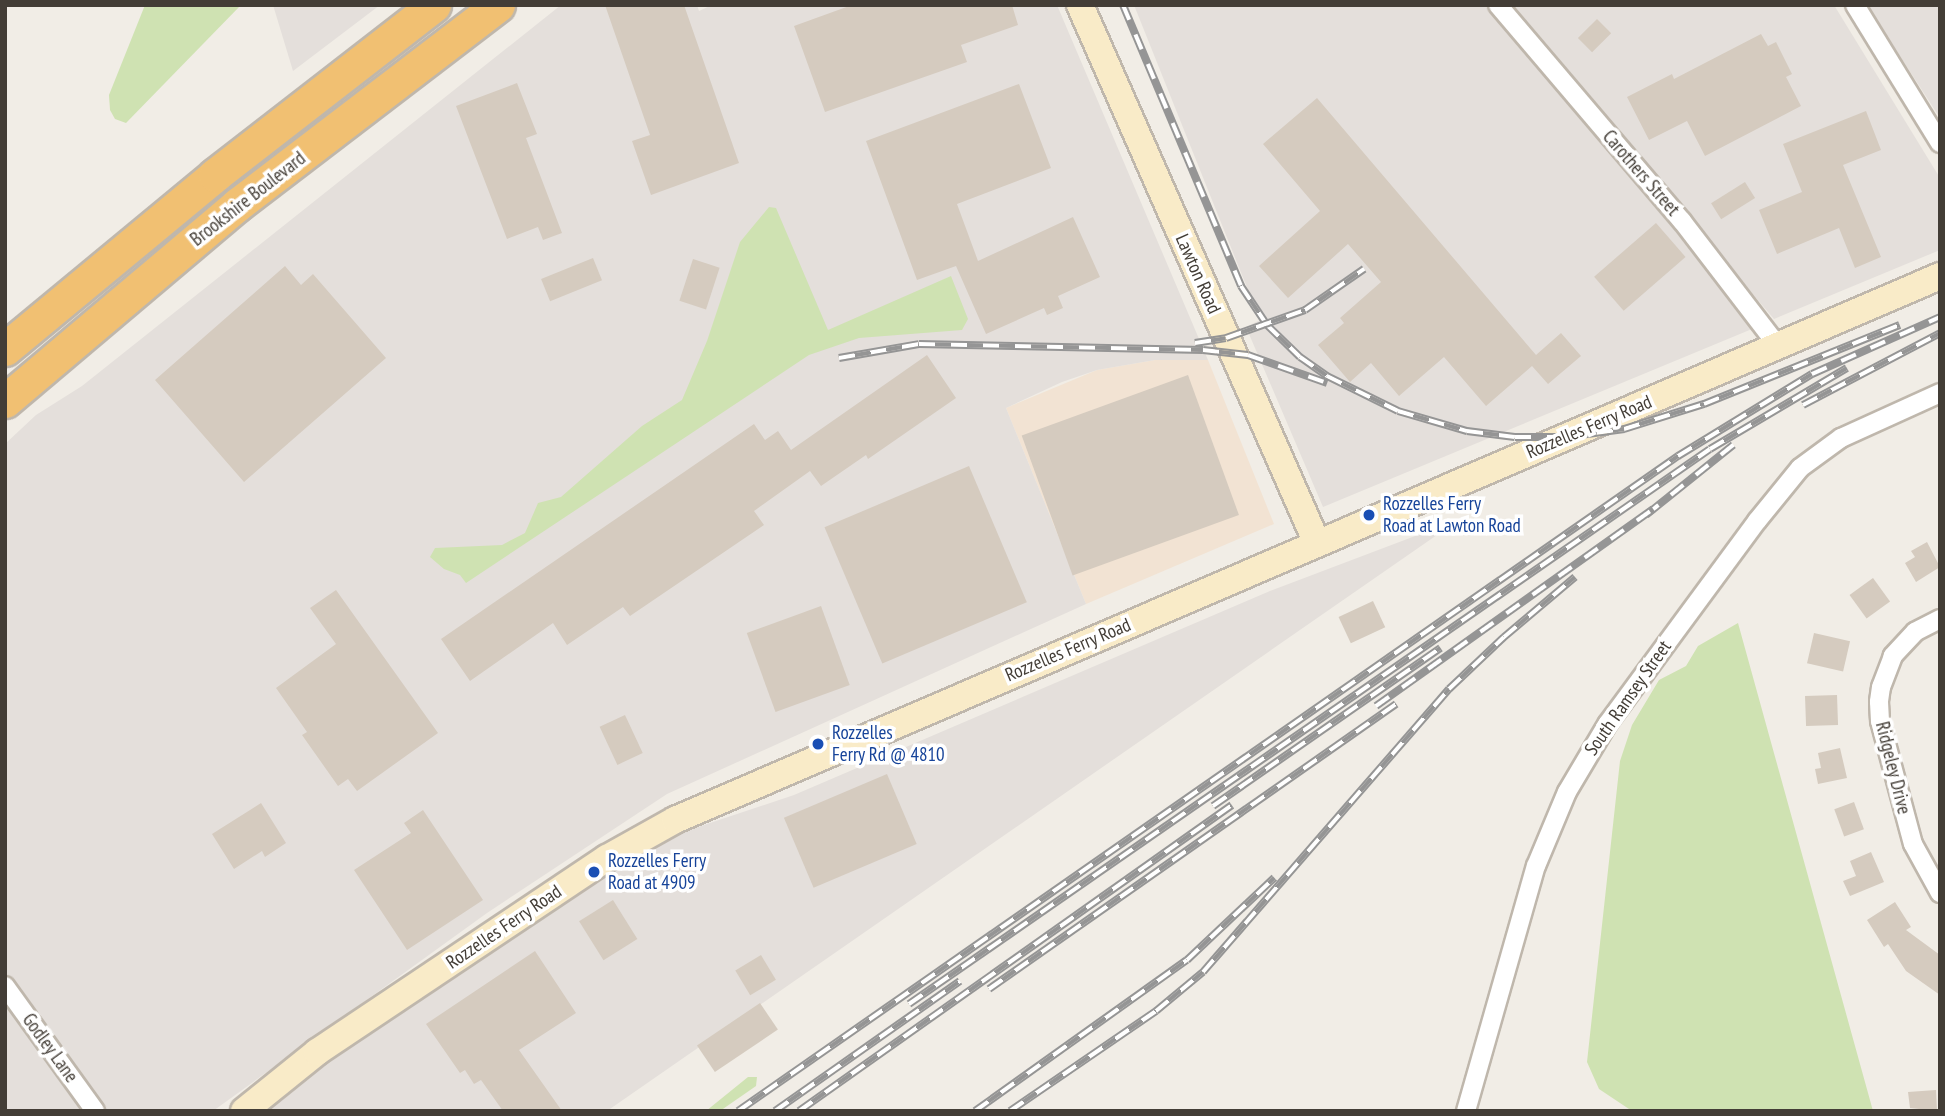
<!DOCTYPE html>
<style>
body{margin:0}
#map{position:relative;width:1945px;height:1116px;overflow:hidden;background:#f1ede6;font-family:"PT Sans Narrow",sans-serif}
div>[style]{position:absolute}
.commercial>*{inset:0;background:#f2e3d3}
.industrial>*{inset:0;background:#e4dfdb}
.green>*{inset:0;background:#cfe2b2}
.building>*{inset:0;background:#d5cbbf;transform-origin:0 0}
.roads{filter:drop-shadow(2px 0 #bfb7ac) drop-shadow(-2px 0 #bfb7ac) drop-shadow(0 2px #bfb7ac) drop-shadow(0 -2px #bfb7ac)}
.street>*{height:18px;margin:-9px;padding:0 9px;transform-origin:9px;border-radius:9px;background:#fff}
.secondary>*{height:26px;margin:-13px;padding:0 13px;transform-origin:13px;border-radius:13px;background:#f9ebc8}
.highway>*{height:33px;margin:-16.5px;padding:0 16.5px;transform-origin:16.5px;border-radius:16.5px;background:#f1c072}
.rail>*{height:8px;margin-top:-4px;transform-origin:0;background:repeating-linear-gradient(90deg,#fff 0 16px,#959595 0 32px);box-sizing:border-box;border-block:2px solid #959595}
.dots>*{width:19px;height:19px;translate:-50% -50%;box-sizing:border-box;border:4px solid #fff;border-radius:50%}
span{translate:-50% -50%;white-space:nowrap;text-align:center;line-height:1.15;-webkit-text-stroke:7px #fff;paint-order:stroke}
.street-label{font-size:19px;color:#433d36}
.transit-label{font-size:19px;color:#164399}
.left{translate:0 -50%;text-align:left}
.frame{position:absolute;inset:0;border:7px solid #433d36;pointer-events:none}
</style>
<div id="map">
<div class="commercial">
<i style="clip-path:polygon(1155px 360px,1208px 360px,1274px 524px,1086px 604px,1006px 408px,1097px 370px)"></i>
</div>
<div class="industrial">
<i style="clip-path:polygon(273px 5px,380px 5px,293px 71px)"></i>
<i style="clip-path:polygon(561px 5px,697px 5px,699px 11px,712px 5px,1057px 5px,1208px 360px,1155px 360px,1097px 370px,1062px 382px,1006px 408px,1086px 604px,667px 794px,487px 913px,213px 1111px,5px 1111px,5px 444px,36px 415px,82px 386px)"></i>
<i style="clip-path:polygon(1134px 5px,1486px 5px,1702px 263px,1752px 329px,1323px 507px,1246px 327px,1260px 320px)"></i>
<i style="clip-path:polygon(1507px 5px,1834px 5px,1940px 178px,1940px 250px,1774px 319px)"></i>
<i style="clip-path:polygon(1867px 5px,1940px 5px,1940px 118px)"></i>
<i style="clip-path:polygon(1460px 519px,607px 1111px,267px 1111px,303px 1076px,641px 853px,692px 829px,794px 795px,1270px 591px)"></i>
</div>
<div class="green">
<i style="clip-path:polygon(145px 5px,241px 5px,126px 123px,115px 119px,110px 110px,109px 95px)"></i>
<i style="clip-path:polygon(769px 207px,776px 208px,828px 330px,951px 276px,968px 319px,962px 330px,859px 338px,809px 355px,466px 583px,460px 575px,444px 569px,430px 557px,435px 548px,502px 545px,525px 533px,538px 503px,561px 497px,642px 426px,682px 400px,707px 341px,740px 242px)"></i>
<i style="clip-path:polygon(1738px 623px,1873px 1111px,1632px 1111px,1599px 1089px,1587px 1062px,1620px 761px,1632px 725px,1659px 680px,1686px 666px,1698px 646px)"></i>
<i style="clip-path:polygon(748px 1077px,757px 1077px,756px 1086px,720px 1111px,706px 1111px)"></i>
</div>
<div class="building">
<i style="clip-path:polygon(605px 5px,684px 5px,739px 163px,651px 195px,632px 141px,650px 135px)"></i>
<i style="clip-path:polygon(852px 5px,1012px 5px,1018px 25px,961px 45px,967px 62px,825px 112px,794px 26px)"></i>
<i style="left:1597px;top:19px;width:20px;height:27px;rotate:45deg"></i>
<i style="clip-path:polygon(1761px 34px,1768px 46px,1776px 42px,1792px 74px,1786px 77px,1801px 106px,1705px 156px,1687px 121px,1649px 140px,1627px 97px,1672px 74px,1674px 79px)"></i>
<i style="clip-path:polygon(517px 83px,537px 134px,526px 138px,562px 233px,543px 240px,538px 227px,507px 239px,456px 106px)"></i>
<i style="clip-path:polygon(1019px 84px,1051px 168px,957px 204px,978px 261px,1073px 217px,1100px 277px,1058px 296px,1063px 308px,1047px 315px,1044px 308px,986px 334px,956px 266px,917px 280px,866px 141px)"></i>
<i style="clip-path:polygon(1317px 98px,1536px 355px,1561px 333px,1581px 356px,1548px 384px,1532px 366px,1486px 406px,1444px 357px,1399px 396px,1371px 363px,1350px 382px,1318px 345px,1344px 323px,1340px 318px,1381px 282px,1348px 244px,1288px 298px,1259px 266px,1320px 211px,1263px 144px)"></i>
<i style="clip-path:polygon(1866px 111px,1881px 150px,1843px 165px,1881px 257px,1855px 268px,1839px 228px,1777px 254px,1759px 210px,1802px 192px,1783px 144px)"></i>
<i style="left:1745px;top:182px;width:19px;height:40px;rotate:58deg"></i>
<i style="left:1656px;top:223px;width:45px;height:82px;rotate:49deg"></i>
<i style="left:593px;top:258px;width:24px;height:56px;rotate:68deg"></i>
<i style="left:693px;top:259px;width:28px;height:44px;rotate:18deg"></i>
<i style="clip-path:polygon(285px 266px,301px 285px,313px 274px,386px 358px,244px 482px,155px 380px)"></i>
<i style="clip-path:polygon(927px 355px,956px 398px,868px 459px,866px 455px,821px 486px,810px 471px,754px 511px,764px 525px,630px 616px,623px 607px,567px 645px,553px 623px,470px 681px,441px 639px,754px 424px,765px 440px,778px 431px,791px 450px)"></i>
<i style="left:1188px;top:375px;width:149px;height:177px;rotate:70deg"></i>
<i style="left:969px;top:466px;width:148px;height:157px;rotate:67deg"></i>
<i style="clip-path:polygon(1927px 542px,1940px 567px,1916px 582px,1905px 563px,1915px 557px,1911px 551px)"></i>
<i style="left:1873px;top:578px;width:29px;height:29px;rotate:54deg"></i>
<i style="clip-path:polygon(336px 590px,438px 733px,357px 791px,348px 779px,338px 786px,302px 735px,307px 732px,276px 688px,336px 644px,310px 608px)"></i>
<i style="left:1373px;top:601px;width:29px;height:38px;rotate:65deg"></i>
<i style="left:821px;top:606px;width:84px;height:79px;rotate:70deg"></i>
<i style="left:1814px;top:633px;width:37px;height:31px;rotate:13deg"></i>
<i style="left:1837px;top:695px;width:30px;height:32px;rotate:88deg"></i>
<i style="left:625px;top:715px;width:42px;height:28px;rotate:65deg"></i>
<i style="clip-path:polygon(1840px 748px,1847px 778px,1818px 784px,1815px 769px,1821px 768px,1818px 753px)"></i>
<i style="left:887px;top:774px;width:76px;height:112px;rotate:67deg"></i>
<i style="left:1854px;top:802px;width:29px;height:21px;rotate:70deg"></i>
<i style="clip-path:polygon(261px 803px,286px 843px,265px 857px,262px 851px,234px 869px,212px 834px)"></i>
<i style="clip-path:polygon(423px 810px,483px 900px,407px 950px,354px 870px,411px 833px,404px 823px)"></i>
<i style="clip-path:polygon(1871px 852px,1884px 882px,1850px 896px,1843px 881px,1856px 876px,1850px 861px)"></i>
<i style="left:613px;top:900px;width:46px;height:40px;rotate:58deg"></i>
<i style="clip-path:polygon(1895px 902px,1911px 927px,1906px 930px,1940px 955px,1940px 995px,1906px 971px,1888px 944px,1884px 947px,1867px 920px)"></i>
<i style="clip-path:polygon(535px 951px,576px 1013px,519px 1050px,562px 1111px,503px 1111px,481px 1080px,474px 1084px,465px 1070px,460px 1073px,426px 1024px)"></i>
<i style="left:761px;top:955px;width:29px;height:30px;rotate:59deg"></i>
<i style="left:760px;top:1003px;width:32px;height:76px;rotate:56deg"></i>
<i style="clip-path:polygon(1936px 1090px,1937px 1111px,1910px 1108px,1908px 1092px)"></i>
</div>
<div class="roads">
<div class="street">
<i style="left:1498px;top:5px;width:284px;rotate:49.6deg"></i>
<i style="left:1682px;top:221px;width:158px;rotate:52.5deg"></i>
<i style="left:1855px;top:5px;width:162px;rotate:58.4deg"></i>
<i style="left:1940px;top:619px;width:28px;rotate:153deg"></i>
<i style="left:1915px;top:632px;width:33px;rotate:133deg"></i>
<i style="left:1893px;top:656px;width:33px;rotate:111deg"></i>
<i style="left:1881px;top:687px;width:15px;rotate:98deg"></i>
<i style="left:1879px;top:702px;width:19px;rotate:87deg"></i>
<i style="left:1880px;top:721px;width:127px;rotate:75deg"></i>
<i style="left:1913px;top:844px;width:56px;rotate:61.1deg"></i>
<i style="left:5px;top:986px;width:154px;rotate:54.2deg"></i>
<i style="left:1466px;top:1111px;width:255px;rotate:-74.1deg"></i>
<i style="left:1536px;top:866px;width:80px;rotate:-67.3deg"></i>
<i style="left:1567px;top:792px;width:80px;rotate:-59.3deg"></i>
<i style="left:1608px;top:723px;width:251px;rotate:-53.6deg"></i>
<i style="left:1757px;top:521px;width:68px;rotate:-50.9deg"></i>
<i style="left:1800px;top:468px;width:51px;rotate:-36.2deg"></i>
<i style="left:1841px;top:438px;width:109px;rotate:-24.4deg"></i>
</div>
<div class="secondary">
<i style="left:1080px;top:5px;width:588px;rotate:66.23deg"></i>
<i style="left:244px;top:1111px;width:94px;rotate:-38.9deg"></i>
<i style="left:317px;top:1052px;width:349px;rotate:-33.8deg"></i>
<i style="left:607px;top:858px;width:78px;rotate:-29.2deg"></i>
<i style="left:675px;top:820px;width:1377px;rotate:-23.27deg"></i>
</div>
<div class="highway">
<i style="left:5px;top:349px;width:273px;rotate:-39.6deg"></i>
<i style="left:215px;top:175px;width:277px;rotate:-37.8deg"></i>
<i style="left:5px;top:401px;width:305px;rotate:-40.2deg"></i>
<i style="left:238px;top:204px;width:327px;rotate:-37.4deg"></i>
</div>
</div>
<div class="rail">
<i style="left:1123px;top:5px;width:305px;rotate:67.2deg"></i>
<i style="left:1241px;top:286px;width:47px;rotate:56.3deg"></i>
<i style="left:1267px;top:325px;width:46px;rotate:44.1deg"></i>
<i style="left:1300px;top:357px;width:33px;rotate:35deg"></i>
<i style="left:1327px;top:376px;width:79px;rotate:26.2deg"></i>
<i style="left:1398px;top:411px;width:72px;rotate:16.2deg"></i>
<i style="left:1467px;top:431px;width:48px;rotate:7.1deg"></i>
<i style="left:1515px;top:437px;width:50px"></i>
<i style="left:1565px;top:437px;width:60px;rotate:-7.7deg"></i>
<i style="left:1624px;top:429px;width:84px;rotate:-17.4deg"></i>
<i style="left:1704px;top:404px;width:211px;rotate:-22deg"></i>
<i style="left:1195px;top:343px;width:31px;rotate:-9deg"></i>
<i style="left:1226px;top:338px;width:84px;rotate:-19.5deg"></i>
<i style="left:1305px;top:310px;width:72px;rotate:-34.8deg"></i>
<i style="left:839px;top:358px;width:81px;rotate:-9.9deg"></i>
<i style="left:919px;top:344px;width:284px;rotate:1.2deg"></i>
<i style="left:1203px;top:350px;width:45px;rotate:6.3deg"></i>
<i style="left:1248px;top:355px;width:84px;rotate:19.5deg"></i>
<i style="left:1803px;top:405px;width:155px;rotate:-27.7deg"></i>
<i style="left:1646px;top:515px;width:112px;rotate:-38.8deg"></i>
<i style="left:1376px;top:706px;width:340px;rotate:-35.4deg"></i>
<i style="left:1213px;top:806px;width:277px;rotate:-34.8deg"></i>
<i style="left:989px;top:989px;width:497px;rotate:-35deg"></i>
<i style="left:909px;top:1004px;width:974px;rotate:-34.72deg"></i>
<i style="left:1710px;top:449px;width:159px;rotate:-30.6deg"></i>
<i style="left:738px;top:1111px;width:1146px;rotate:-34.87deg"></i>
<i style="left:1678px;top:456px;width:157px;rotate:-31.5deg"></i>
<i style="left:1812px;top:374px;width:140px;rotate:-24deg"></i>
<i style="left:775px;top:1111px;width:226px;rotate:-35.1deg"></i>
<i style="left:799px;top:1111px;width:530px;rotate:-35.25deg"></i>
<i style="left:975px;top:1111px;width:260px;rotate:-35.5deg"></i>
<i style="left:1187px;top:960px;width:120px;rotate:-43.3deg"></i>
<i style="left:1010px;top:1111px;width:177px;rotate:-34.4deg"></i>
<i style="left:1156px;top:1011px;width:61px;rotate:-39.7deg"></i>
<i style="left:1203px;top:972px;width:375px;rotate:-49deg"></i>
<i style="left:1449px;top:689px;width:76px;rotate:-43.4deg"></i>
<i style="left:1504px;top:637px;width:93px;rotate:-40.2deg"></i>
</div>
<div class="dots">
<i style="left:1369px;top:515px;background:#1a4fb4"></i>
<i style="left:818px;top:744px;background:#1a4fb4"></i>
<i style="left:594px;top:872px;background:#1a4fb4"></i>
</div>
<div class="street-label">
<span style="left:1641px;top:173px;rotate:49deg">Carothers Street</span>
<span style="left:248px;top:199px;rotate:-38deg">Brookshire Boulevard</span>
<span style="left:1198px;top:274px;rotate:66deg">Lawton Road</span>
<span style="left:1589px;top:427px;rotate:-23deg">Rozzelles Ferry Road</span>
<span style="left:1068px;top:650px;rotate:-23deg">Rozzelles Ferry Road</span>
<span style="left:1628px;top:698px;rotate:-55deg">South Ramsey Street</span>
<span style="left:1893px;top:768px;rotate:76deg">Ridgeley Drive</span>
<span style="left:504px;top:927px;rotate:-34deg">Rozzelles Ferry Road</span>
<span style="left:50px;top:1048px;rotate:54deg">Godley Lane</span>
</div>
<div class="transit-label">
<span class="left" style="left:1383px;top:515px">Rozzelles Ferry<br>Road at Lawton Road</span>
<span class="left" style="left:832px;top:744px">Rozzelles<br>Ferry Rd @ 4810</span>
<span class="left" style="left:608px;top:872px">Rozzelles Ferry<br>Road at 4909</span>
</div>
<div class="frame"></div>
</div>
